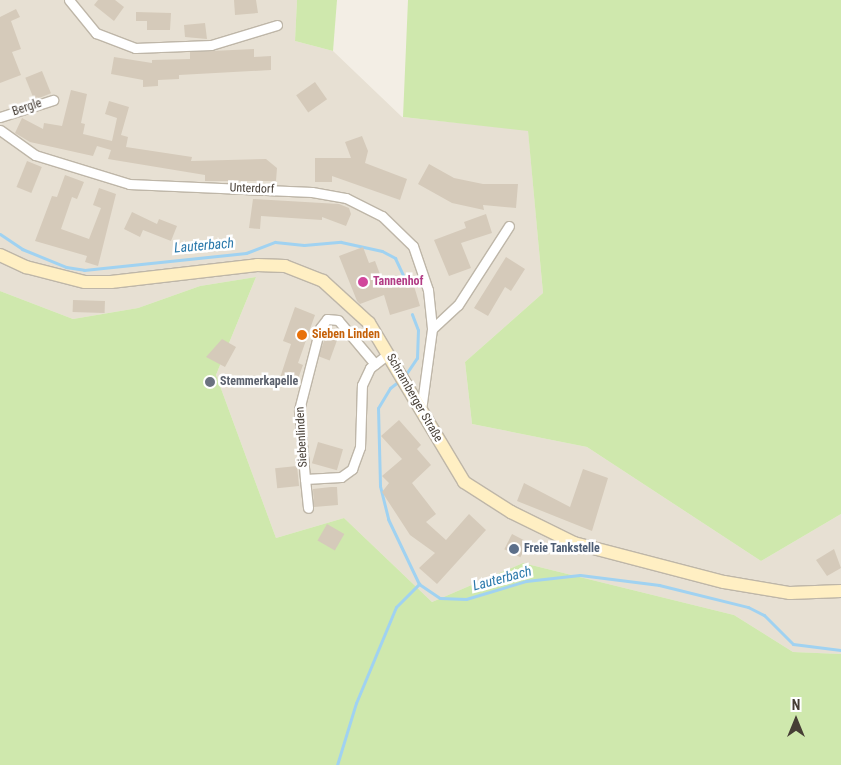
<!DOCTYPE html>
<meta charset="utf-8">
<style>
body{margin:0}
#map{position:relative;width:841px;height:765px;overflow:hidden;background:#f3eee5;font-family:"Roboto Condensed",sans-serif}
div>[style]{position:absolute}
.residential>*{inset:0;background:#e7e0d3}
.green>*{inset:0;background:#cfe8ad}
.stream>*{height:3px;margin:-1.5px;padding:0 1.5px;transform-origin:1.5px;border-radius:1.5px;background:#a0d2f1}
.building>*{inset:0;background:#d5caba;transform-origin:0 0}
.roads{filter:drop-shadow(1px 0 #beb6a8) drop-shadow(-1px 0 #beb6a8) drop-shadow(0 1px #beb6a8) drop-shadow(0 -1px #beb6a8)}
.minor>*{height:9px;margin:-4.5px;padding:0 4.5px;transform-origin:4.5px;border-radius:4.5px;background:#fff}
.secondary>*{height:12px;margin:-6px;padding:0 6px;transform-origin:6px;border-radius:6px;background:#ffefc3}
.dots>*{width:14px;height:14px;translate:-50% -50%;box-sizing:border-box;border:2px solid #fff;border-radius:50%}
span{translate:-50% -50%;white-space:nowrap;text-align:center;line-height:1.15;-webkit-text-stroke:5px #fff;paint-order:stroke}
.street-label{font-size:12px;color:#463e35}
.hotel-label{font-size:12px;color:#b23c85;font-weight:700}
.left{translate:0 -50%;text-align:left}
.food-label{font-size:12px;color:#c56008;font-weight:700}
.worship-label{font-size:12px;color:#5b616d;font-weight:700}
.service-label{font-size:12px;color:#4e5e75;font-weight:700}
.water-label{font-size:14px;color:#2b79ab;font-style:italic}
.north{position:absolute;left:771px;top:695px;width:50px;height:50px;-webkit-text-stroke:4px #fff;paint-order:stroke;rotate:0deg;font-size:14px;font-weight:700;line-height:20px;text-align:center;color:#463e35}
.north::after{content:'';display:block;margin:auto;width:18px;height:22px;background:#463e35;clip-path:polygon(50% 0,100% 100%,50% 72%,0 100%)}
</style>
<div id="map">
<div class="residential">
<i style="clip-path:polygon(0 0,297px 0,295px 41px,333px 51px,402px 117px,528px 130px,543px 293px,465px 362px,472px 424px,587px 447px,761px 561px,841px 514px,841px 654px,793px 652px,734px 615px,523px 563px,432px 602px,344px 518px,276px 538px,216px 375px,256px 277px,200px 286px,138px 308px,73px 319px,0 291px)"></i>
</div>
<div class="green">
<i style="clip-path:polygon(297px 0,337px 0,333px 51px,295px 41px)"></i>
<i style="clip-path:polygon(408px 0,841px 0,841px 514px,761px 561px,587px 447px,472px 424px,465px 362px,543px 293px,528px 131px,403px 117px)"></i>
<i style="clip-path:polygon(256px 277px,216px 375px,276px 538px,344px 518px,432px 602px,523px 563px,734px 615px,793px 652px,841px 654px,841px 765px,0 765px,0 291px,73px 319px,138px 308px,200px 286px)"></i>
</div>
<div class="stream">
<i style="left:0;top:234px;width:27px;rotate:34deg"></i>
<i style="left:22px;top:249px;width:48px;rotate:22.2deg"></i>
<i style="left:66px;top:267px;width:18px;rotate:9deg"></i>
<i style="left:84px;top:270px;width:163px;rotate:-6deg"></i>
<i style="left:246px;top:253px;width:31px;rotate:-21deg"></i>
<i style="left:275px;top:242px;width:29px;rotate:6deg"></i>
<i style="left:304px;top:245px;width:37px;rotate:-5deg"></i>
<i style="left:341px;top:242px;width:42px;rotate:12.4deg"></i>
<i style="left:382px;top:251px;width:15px;rotate:28deg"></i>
<i style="left:395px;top:258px;width:19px;rotate:65deg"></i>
<i style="left:404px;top:377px;width:23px;rotate:-56deg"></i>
<i style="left:417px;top:358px;width:28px;rotate:-88deg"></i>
<i style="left:418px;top:330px;width:17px;rotate:-111deg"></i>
<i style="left:399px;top:381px;width:11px;rotate:142deg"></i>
<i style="left:390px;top:388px;width:23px;rotate:121deg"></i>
<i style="left:378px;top:408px;width:78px;rotate:88.5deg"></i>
<i style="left:380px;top:486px;width:34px;rotate:76deg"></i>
<i style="left:388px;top:519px;width:72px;rotate:64.5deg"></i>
<i style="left:419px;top:584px;width:25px;rotate:34deg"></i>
<i style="left:440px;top:598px;width:26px;rotate:2deg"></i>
<i style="left:466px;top:599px;width:63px;rotate:-16.7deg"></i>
<i style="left:526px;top:581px;width:54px;rotate:-6.3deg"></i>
<i style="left:580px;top:575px;width:80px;rotate:7.2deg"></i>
<i style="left:659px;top:585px;width:92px;rotate:13.9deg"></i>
<i style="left:748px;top:607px;width:18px;rotate:27deg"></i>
<i style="left:764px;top:615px;width:41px;rotate:45deg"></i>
<i style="left:793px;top:644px;width:48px;rotate:7.1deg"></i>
<i style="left:337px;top:765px;width:65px;rotate:-73deg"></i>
<i style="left:356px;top:703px;width:104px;rotate:-67.4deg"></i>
<i style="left:396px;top:607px;width:33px;rotate:-45deg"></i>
</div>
<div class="building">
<i style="clip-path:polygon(98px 0,115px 0,124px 7px,114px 21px,94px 5px)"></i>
<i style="clip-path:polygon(234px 0,256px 0,258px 13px,235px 15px)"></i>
<i style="clip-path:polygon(16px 9px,20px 17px,11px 21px,21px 49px,12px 52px,21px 75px,0 83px,0 17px)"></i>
<i style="clip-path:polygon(136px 12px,171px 13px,170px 30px,147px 30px,147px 21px,136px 21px)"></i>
<i style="clip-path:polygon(205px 23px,207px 39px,185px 37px,184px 25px)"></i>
<i style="clip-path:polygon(254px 49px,254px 57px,271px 56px,271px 70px,179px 75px,179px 79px,158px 80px,158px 86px,143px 87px,143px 80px,111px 74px,114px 57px,152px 63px,152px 60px,190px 59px,190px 52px)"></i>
<i style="left:42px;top:71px;width:24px;height:18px;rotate:68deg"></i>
<i style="left:315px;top:82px;width:21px;height:23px;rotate:55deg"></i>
<i style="clip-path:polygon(71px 90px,87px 94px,81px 123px,85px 124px,83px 134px,112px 141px,117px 118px,105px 114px,109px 101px,129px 107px,121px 135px,128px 137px,126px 147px,192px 157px,191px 161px,266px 159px,277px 168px,276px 181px,205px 181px,205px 175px,108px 159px,111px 150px,97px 146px,93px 156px,30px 142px,15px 133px,22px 118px,43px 129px,44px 123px,62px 126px)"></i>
<i style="clip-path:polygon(362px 136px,368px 151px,365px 163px,407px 179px,400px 200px,332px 176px,332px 182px,315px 182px,315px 158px,351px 158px,345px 142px)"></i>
<i style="left:27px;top:161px;width:16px;height:28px;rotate:22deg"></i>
<i style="clip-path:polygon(429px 164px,454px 178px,483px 184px,518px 184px,516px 208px,483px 205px,484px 210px,452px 203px,418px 184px)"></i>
<i style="clip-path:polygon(65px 175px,84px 182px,77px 199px,72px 197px,61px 229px,89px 239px,101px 208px,93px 205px,99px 188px,116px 194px,98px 266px,85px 262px,87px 256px,35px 241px,52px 196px,57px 197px)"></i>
<i style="clip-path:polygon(253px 199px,339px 204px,349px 208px,351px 214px,346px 226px,322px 217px,322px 220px,261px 216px,260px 229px,249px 228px)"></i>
<i style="clip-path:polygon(132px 212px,157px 224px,159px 219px,177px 226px,171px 241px,143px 230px,140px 237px,124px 229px)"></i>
<i style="clip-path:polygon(486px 214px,492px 233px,461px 243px,471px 268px,449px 276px,434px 240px,466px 228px,464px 222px)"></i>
<i style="clip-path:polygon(363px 247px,369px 263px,375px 261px,384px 285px,411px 276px,420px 306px,390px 315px,384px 295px,360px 304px,357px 301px,339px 256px)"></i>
<i style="clip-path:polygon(506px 257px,525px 269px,511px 291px,505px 287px,488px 316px,474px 308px)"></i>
<i style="left:73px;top:300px;width:32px;height:12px;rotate:2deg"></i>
<i style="clip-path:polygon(295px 307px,315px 315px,298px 363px,303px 365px,295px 387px,279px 381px,291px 344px,283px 341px)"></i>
<i style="left:328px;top:330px;width:12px;height:28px;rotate:20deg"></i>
<i style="clip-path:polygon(222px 339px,236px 347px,225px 367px,206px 357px)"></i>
<i style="clip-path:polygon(399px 420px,421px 445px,417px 449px,431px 465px,412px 483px,436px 514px,426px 522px,446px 540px,469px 514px,486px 530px,437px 584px,419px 568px,435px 553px,410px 535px,382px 492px,389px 483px,382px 476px,402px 459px,381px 436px)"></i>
<i style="left:318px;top:442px;width:26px;height:22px;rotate:16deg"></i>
<i style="left:297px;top:466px;width:20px;height:22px;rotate:84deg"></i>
<i style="clip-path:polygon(583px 469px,608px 478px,592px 531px,517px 501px,524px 483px,570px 507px)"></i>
<i style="clip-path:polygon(331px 487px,337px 487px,338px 505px,314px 507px,313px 489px)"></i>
<i style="left:327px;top:524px;width:20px;height:19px;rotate:30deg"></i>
<i style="left:512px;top:534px;width:18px;height:17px;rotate:27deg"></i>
<i style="clip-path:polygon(834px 549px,841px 568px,827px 576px,816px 560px)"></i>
</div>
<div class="roads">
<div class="minor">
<i style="left:69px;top:0;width:43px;rotate:50.7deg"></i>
<i style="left:96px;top:33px;width:42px;rotate:21deg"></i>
<i style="left:135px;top:48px;width:76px;rotate:-2.3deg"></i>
<i style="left:211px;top:45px;width:69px;rotate:-16.9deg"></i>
<i style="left:0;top:117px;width:56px;rotate:-17.8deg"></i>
<i style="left:0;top:130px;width:43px;rotate:35.5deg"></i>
<i style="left:35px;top:155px;width:98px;rotate:17.1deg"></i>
<i style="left:129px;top:184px;width:183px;rotate:2.5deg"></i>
<i style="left:312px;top:192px;width:35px;rotate:10deg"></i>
<i style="left:346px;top:198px;width:40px;rotate:26.6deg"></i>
<i style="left:382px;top:216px;width:43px;rotate:44.1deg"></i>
<i style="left:413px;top:246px;width:46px;rotate:71.2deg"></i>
<i style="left:428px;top:290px;width:39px;rotate:84deg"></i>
<i style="left:432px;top:329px;width:82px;rotate:97.7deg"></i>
<i style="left:432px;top:329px;width:35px;rotate:-43deg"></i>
<i style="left:458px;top:305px;width:94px;rotate:-57.2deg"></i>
<i style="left:375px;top:364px;width:57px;rotate:-130.1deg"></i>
<i style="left:338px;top:320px;width:11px;rotate:-175deg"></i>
<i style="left:327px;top:319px;width:11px;rotate:128deg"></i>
<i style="left:320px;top:328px;width:85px;rotate:104.4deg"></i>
<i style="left:299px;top:410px;width:69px;rotate:85deg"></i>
<i style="left:305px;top:479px;width:36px;rotate:-3deg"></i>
<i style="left:341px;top:477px;width:14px;rotate:-36deg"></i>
<i style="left:352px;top:469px;width:23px;rotate:-70deg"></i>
<i style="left:360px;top:447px;width:62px;rotate:-88.2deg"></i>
<i style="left:362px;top:385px;width:19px;rotate:-65deg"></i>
<i style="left:370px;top:368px;width:23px;rotate:-38deg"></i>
<i style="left:305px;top:479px;width:29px;rotate:84deg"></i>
</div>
<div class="secondary">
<i style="left:0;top:255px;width:29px;rotate:25deg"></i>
<i style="left:26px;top:267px;width:61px;rotate:14.3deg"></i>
<i style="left:85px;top:282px;width:26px"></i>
<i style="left:111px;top:282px;width:147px;rotate:-6.6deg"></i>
<i style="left:257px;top:265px;width:28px;rotate:2deg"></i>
<i style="left:285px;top:266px;width:41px;rotate:21.5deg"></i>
<i style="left:323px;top:281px;width:62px;rotate:42.4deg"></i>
<i style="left:369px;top:323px;width:185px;rotate:59.1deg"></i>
<i style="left:464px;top:482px;width:56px;rotate:32.6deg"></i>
<i style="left:511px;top:512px;width:70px;rotate:26.2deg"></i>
<i style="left:574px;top:543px;width:155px;rotate:14.6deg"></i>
<i style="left:724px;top:582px;width:67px;rotate:9.5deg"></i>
<i style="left:790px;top:593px;width:51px;rotate:-2.2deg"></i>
</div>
</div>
<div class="dots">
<i style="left:363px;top:282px;background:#d1479c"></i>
<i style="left:302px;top:335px;background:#e8710a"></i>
<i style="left:210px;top:382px;background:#6b7280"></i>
<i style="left:514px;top:549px;background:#5c6f8a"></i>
</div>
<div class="street-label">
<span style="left:27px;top:108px;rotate:-18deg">Bergle</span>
<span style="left:252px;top:189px;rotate:2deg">Unterdorf</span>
<span style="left:414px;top:398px;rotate:60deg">Schramberger Straße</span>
<span style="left:302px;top:437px;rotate:-93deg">Siebenlinden</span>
</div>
<div class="hotel-label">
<span class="left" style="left:373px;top:282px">Tannenhof</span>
</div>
<div class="food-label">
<span class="left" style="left:312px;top:335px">Sieben Linden</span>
</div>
<div class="worship-label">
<span class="left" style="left:220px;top:382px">Stemmerkapelle</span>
</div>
<div class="service-label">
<span class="left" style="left:524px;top:549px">Freie Tankstelle</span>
</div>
<div class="water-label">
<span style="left:204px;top:245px;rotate:-5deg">Lauterbach</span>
<span style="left:502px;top:578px;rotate:-15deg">Lauterbach</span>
</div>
<div class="north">N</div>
</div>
